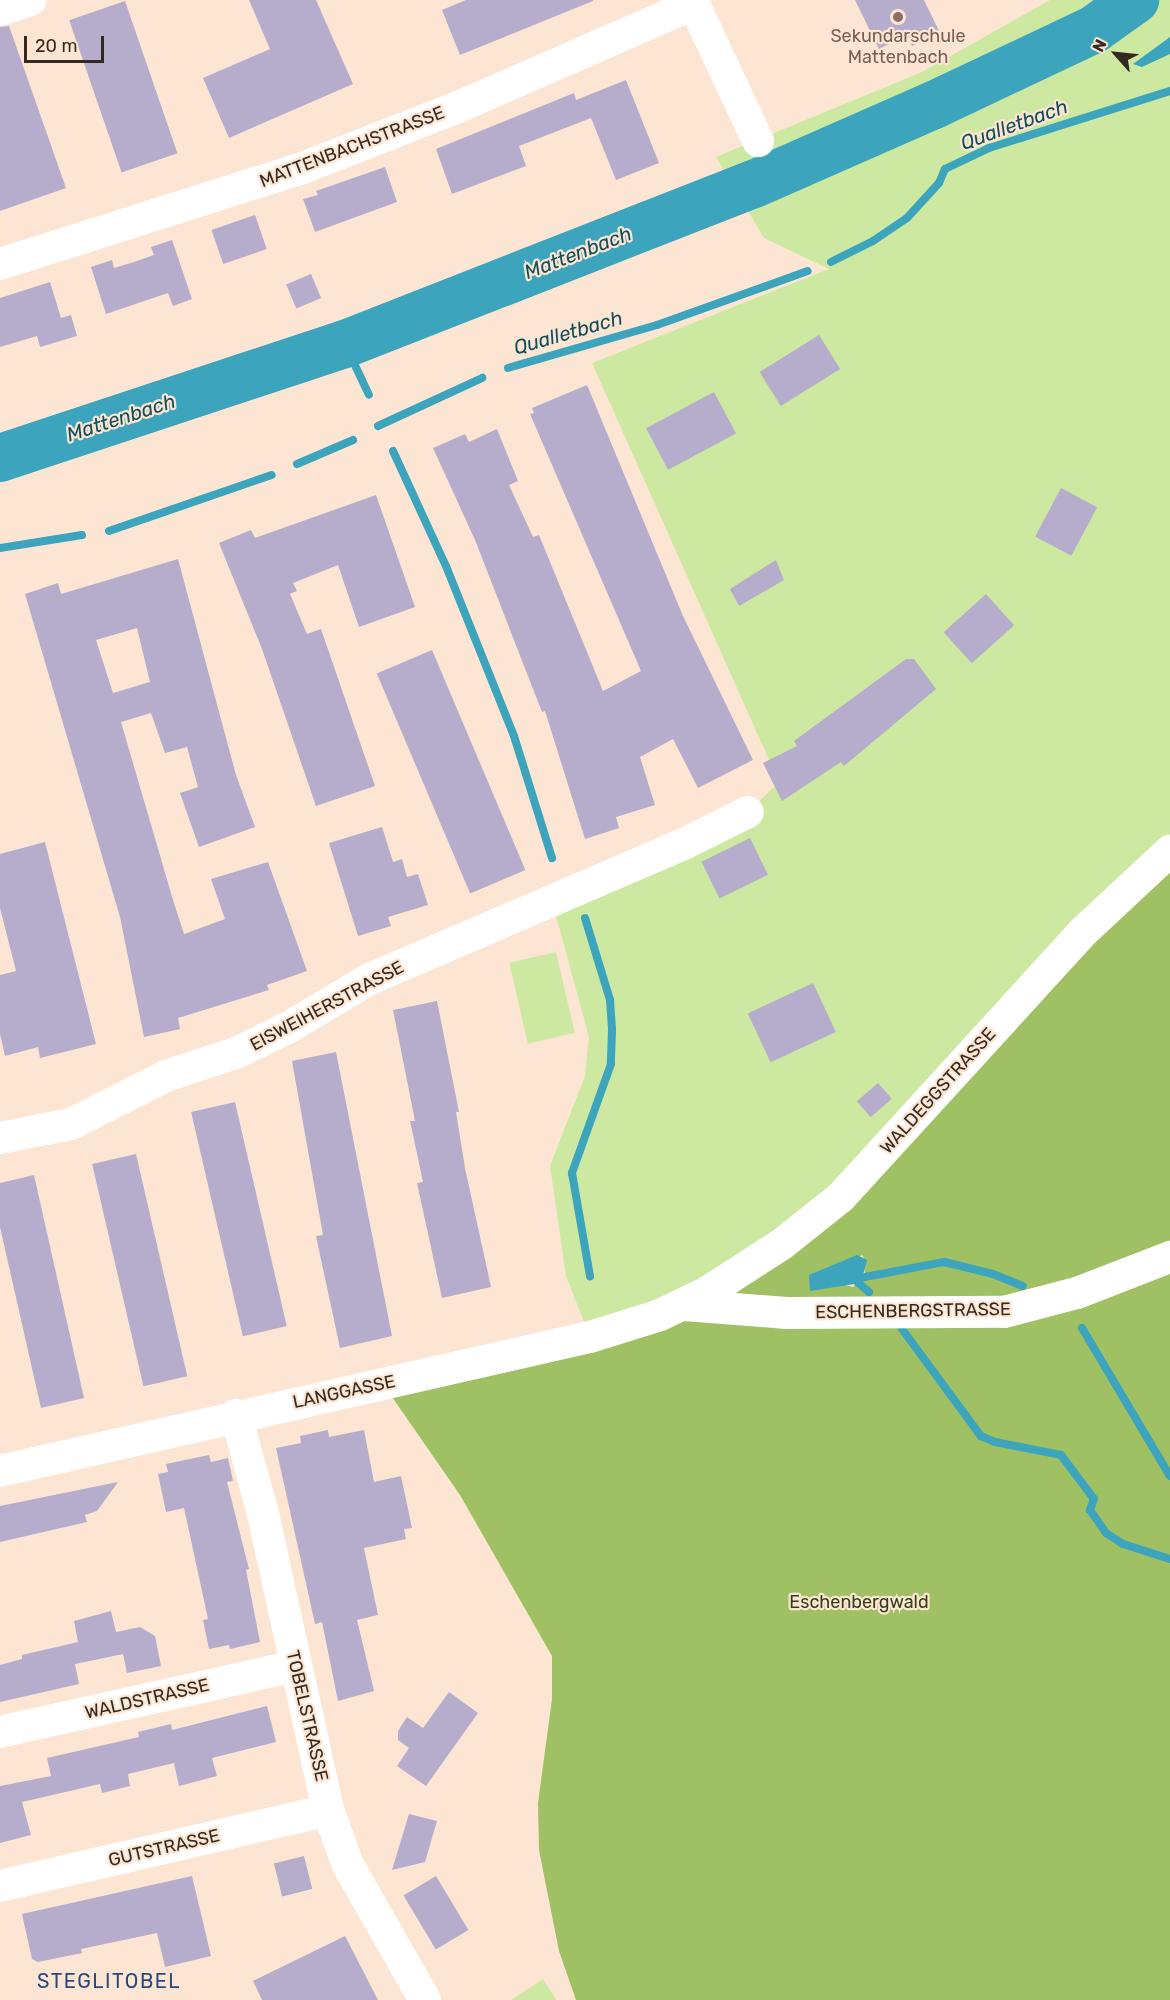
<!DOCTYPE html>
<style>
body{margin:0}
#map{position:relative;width:1170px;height:2000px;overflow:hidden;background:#fce6d3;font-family:Rubik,sans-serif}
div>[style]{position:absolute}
.green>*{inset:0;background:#cde8a1;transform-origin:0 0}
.forest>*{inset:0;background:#9fc063}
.water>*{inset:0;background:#3ca4bd}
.stream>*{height:8px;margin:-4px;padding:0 4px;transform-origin:4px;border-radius:4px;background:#3ca4bd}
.river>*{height:48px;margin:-24px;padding:0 24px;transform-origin:24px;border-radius:24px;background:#3ca4bd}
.building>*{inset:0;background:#b5adcb;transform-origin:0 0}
.minor>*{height:32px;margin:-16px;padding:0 16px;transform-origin:16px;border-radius:16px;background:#fff}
.dots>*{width:16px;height:16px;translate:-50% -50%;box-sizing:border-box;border:3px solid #fce6d3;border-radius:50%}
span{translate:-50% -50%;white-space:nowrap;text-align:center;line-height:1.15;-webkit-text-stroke:4.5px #fce6d3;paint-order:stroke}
.education-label{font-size:18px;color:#785e54}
.street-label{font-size:18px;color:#342920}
.park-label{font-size:18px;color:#323f18}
.water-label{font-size:20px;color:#134e5b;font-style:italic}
.neighbourhood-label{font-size:20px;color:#2b477f;letter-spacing:1.5px}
.north{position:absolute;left:1086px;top:24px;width:60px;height:60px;-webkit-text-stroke:4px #fce6d3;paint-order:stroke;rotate:297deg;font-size:16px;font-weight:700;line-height:24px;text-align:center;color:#342920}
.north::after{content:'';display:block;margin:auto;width:21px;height:27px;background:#342920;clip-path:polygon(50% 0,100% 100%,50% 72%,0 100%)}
.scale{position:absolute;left:24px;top:36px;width:80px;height:27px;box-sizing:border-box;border:3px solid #342920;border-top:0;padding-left:8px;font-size:18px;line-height:21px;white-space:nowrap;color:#342920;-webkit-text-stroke:4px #fce6d3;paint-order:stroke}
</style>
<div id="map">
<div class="green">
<i style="clip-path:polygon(1050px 0,1170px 0,1170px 851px,821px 1214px,590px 1337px,566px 1276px,550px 1166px,585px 1076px,589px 1037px,552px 901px,748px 812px,779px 782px,592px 363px,829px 269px,764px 238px,716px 157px,922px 72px)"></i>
<i style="left:556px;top:952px;width:83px;height:48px;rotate:77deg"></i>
<i style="clip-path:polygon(543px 1979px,556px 2000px,511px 2000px)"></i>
</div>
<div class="forest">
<i style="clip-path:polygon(evenodd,1170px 851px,1170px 2000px,576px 2000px,559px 1951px,539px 1850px,538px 1803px,552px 1699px,552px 1656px,460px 1495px,383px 1384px,590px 1337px,755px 1263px,1170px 851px,863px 1255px,865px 1275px,853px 1287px,809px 1276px,863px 1255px)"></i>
</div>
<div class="water">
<i style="clip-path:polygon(1170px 37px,1170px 54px,1142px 67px,1133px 64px)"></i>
<i style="clip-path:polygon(857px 1255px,867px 1260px,861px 1283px,810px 1291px,809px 1275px)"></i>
</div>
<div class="stream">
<i style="left:870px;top:134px;width:5px;rotate:37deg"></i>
<i style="left:831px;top:262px;width:47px;rotate:-26.6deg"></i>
<i style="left:873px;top:241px;width:41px;rotate:-34.1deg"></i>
<i style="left:907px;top:218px;width:47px;rotate:-47.6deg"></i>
<i style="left:939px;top:183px;width:15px;rotate:-67deg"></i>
<i style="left:945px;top:169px;width:49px;rotate:-25.5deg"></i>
<i style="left:989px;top:148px;width:190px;rotate:-17.5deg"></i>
<i style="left:345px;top:344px;width:56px;rotate:64.8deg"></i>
<i style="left:508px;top:368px;width:155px;rotate:-16.1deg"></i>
<i style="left:657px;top:325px;width:160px;rotate:-19.7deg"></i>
<i style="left:378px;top:426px;width:115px;rotate:-24.8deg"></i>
<i style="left:393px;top:451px;width:127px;rotate:65.3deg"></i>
<i style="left:446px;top:566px;width:183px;rotate:68.2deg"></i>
<i style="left:514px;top:736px;width:128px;rotate:72.7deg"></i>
<i style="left:297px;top:464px;width:61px;rotate:-23.2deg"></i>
<i style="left:109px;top:531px;width:172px;rotate:-19deg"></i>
<i style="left:0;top:548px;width:83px;rotate:-9deg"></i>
<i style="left:585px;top:918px;width:86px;rotate:73deg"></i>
<i style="left:610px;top:1000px;width:30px;rotate:86deg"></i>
<i style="left:612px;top:1030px;width:34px;rotate:92deg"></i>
<i style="left:611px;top:1064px;width:116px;rotate:109.7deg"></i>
<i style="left:572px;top:1173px;width:105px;rotate:80.1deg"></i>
<i style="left:854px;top:1279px;width:92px;rotate:-10.7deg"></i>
<i style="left:944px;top:1262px;width:50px;rotate:13.8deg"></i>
<i style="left:993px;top:1274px;width:32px;rotate:22deg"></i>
<i style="left:854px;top:1279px;width:20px;rotate:41deg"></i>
<i style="left:1082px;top:1328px;width:172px;rotate:59.3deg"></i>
<i style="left:902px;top:1329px;width:133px;rotate:53.6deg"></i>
<i style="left:981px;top:1436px;width:15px;rotate:23deg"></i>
<i style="left:995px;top:1442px;width:67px;rotate:11.1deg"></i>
<i style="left:1061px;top:1455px;width:55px;rotate:53.1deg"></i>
<i style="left:1094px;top:1499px;width:12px;rotate:110deg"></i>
<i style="left:1090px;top:1510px;width:28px;rotate:55deg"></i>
<i style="left:1106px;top:1533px;width:20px;rotate:33deg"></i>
<i style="left:1123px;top:1544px;width:49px;rotate:17.7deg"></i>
</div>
<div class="river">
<i style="left:0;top:458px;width:363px;rotate:-18.3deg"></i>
<i style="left:345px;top:344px;width:439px;rotate:-21.4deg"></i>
<i style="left:754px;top:184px;width:197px;rotate:-23.7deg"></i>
<i style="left:934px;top:105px;width:176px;rotate:-25.3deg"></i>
<i style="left:1093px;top:30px;width:52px;rotate:-35.5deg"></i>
</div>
<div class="building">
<i style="clip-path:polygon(249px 0,316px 0,353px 84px,229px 138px,203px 78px,270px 49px)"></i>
<i style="clip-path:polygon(466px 0,593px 0,593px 1px,460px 55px,442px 10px)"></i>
<i style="clip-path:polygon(855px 0,924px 0,940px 33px,912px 46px,907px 35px,879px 49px)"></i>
<i style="left:125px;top:1px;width:161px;height:59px;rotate:71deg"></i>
<i style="clip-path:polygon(9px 26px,66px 188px,0 211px,0 27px)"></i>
<i style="clip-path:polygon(626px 80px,659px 163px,616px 180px,591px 118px,519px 146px,526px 166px,452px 194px,436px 149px,574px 93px,576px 100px)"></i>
<i style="clip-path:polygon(385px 167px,397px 202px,315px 232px,303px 199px,318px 195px,316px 191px)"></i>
<i style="left:255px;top:215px;width:36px;height:46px;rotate:71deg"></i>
<i style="clip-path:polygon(172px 240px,192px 299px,173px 306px,168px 293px,106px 314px,91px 267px,112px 260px,114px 268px,134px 262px,154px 255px,151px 247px)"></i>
<i style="left:311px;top:274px;width:26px;height:27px;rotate:67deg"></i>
<i style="clip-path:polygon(50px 282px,61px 318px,71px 315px,77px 336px,40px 347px,37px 336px,0 347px,0 298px)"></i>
<i style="left:819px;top:335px;width:40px;height:70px;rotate:58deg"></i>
<i style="clip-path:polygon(587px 385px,683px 616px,753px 760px,698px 788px,673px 739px,640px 757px,655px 805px,616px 817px,619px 828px,585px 839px,545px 711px,542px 712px,475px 540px,433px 448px,465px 434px,469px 442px,497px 429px,518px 481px,509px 485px,533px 537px,539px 535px,603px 691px,641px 671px,530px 414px,534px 413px,532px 408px)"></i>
<i style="left:714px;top:392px;width:47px;height:77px;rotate:62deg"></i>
<i style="left:1061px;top:488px;width:41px;height:55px;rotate:28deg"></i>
<i style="clip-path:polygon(376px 495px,415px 607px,359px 627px,338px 565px,293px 583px,297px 591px,290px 594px,307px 634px,321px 629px,375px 786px,316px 806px,262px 649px,219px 543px,251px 530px,255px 538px)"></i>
<i style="clip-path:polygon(evenodd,178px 559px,236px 775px,255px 827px,199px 847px,180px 793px,198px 787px,187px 747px,165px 753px,151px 713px,121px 722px,173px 900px,184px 934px,225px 919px,211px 879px,268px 862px,307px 971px,267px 985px,269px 990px,178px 1018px,180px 1029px,144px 1037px,120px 917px,25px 594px,58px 583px,61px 594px,178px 559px,137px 628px,150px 682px,113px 693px,96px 640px,137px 628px)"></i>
<i style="clip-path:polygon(776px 560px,784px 580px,739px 606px,730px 589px)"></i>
<i style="left:986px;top:594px;width:42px;height:57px;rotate:48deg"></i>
<i style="left:432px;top:650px;width:239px;height:60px;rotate:67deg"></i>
<i style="clip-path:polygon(906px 659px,914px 659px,936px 689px,844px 766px,841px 762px,782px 801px,763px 763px,797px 746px,794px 741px)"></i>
<i style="clip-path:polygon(382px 827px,393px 862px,402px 859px,407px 877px,418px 874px,428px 905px,388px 917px,391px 926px,358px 936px,329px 843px)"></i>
<i style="left:750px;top:838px;width:41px;height:54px;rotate:64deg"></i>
<i style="clip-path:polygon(45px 842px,96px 1044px,40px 1058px,38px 1047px,5px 1056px,0 1034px,0 975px,16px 971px,0 908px,0 854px)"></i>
<i style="left:813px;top:983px;width:54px;height:72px;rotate:65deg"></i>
<i style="clip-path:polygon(437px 1001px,459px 1112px,456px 1112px,465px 1168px,491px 1287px,442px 1298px,417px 1183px,423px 1182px,410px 1121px,415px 1121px,393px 1010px)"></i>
<i style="clip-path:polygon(336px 1052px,392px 1336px,340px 1348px,316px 1236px,323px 1235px,292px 1061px)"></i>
<i style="left:878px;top:1083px;width:21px;height:28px;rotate:49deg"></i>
<i style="left:235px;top:1102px;width:230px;height:45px;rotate:77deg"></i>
<i style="left:136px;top:1154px;width:228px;height:45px;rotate:77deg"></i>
<i style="clip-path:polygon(34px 1175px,84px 1398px,41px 1408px,0 1227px,0 1183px)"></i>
<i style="clip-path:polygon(328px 1430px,329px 1437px,364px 1430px,374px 1482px,401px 1476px,412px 1528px,404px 1529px,406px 1539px,364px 1548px,378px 1615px,357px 1620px,374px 1691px,338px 1701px,322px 1622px,315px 1624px,276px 1448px,301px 1443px,300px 1436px)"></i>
<i style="clip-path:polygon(209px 1455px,211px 1462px,228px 1458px,233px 1481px,227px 1482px,249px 1569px,246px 1570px,260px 1642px,230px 1649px,229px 1645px,209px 1649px,203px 1620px,208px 1619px,184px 1508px,166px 1512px,158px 1474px,168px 1472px,166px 1464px)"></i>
<i style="clip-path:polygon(118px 1482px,97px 1511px,85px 1515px,87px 1522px,0 1542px,0 1506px)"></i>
<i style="clip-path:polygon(111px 1611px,116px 1632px,140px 1627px,155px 1636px,161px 1666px,127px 1673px,123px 1654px,75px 1664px,79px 1684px,0 1702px,0 1665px,22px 1659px,22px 1655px,78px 1642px,74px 1621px)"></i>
<i style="clip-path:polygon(449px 1692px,478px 1713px,426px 1786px,397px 1766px,409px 1748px,398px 1740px,398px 1731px,407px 1717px,423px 1728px)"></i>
<i style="clip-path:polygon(267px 1706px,276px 1742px,212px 1758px,217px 1776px,179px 1786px,174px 1763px,128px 1774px,130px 1786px,102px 1793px,100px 1784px,22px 1802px,31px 1835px,0 1843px,0 1786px,51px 1776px,47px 1758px,139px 1737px,138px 1732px,171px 1724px,172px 1730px)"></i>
<i style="clip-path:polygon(409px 1814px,437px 1821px,425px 1862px,392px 1870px)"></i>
<i style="left:304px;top:1856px;width:34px;height:31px;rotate:76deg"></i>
<i style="clip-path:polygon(192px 1876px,211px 1956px,165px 1967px,157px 1933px,81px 1949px,82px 1953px,38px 1962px,32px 1959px,22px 1914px)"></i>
<i style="left:436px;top:1876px;width:63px;height:38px;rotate:59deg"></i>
<i style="clip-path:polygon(345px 1936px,378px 2000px,262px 2000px,253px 1981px)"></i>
</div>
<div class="minor">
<i style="left:692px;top:0;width:156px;rotate:64.9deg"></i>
<i style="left:0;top:10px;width:32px;rotate:-18deg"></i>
<i style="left:0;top:264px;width:315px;rotate:-17.6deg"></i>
<i style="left:300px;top:169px;width:168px;rotate:-21.4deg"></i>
<i style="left:456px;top:108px;width:260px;rotate:-23.6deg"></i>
<i style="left:0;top:1138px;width:72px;rotate:-11.2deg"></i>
<i style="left:71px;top:1124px;width:106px;rotate:-26.8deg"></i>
<i style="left:166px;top:1076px;width:74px;rotate:-18.2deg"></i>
<i style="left:236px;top:1053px;width:59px;rotate:-26.1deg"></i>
<i style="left:289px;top:1027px;width:94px;rotate:-30.7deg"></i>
<i style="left:370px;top:979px;width:344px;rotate:-23.3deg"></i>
<i style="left:686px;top:843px;width:69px;rotate:-26.6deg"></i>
<i style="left:685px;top:1305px;width:102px;rotate:4.5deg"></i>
<i style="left:787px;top:1313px;width:217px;rotate:-0.3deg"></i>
<i style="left:1004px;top:1312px;width:75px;rotate:-14.6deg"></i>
<i style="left:1077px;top:1293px;width:100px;rotate:-21.2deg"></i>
<i style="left:236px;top:1415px;width:103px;rotate:74.7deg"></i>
<i style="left:263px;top:1514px;width:303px;rotate:77.6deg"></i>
<i style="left:328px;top:1810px;width:59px;rotate:70deg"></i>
<i style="left:348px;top:1865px;width:155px;rotate:60.3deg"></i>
<i style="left:0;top:1471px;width:605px;rotate:-12.8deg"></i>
<i style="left:590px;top:1337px;width:73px;rotate:-17.4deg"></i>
<i style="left:660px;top:1315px;width:51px;rotate:-25.6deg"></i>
<i style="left:706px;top:1293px;width:90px;rotate:-32.8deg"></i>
<i style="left:782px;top:1244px;width:75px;rotate:-38.5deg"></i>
<i style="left:841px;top:1197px;width:359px;rotate:-47.6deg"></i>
<i style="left:1083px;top:932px;width:119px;rotate:-43deg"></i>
<i style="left:0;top:1732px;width:302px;rotate:-12.6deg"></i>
<i style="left:0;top:1886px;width:337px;rotate:-13deg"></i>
</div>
<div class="dots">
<i style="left:898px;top:17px;background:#8d6e63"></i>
</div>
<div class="education-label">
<span style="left:898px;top:47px">Sekundarschule<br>Mattenbach</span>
</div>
<div class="street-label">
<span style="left:352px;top:147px;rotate:-21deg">MATTENBACHSTRASSE</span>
<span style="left:327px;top:1006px;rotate:-28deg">EISWEIHERSTRASSE</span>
<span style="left:938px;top:1091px;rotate:-48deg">WALDEGGSTRASSE</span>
<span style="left:913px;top:1311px;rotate:-1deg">ESCHENBERGSTRASSE</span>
<span style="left:344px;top:1392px;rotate:-12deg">LANGGASSE</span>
<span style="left:147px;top:1699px;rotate:-13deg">WALDSTRASSE</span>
<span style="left:307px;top:1716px;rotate:77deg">TOBELSTRASSE</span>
<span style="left:164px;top:1848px;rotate:-13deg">GUTSTRASSE</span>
</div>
<div class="park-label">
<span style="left:859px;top:1602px">Eschenbergwald</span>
</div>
<div class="water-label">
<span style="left:1014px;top:125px;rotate:-20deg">Qualletbach</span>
<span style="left:578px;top:253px;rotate:-21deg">Mattenbach</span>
<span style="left:568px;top:333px;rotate:-16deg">Qualletbach</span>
<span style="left:121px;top:418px;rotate:-18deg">Mattenbach</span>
</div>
<div class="neighbourhood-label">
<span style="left:109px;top:1981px">STEGLITOBEL</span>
</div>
<div class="north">N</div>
<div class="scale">20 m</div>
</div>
